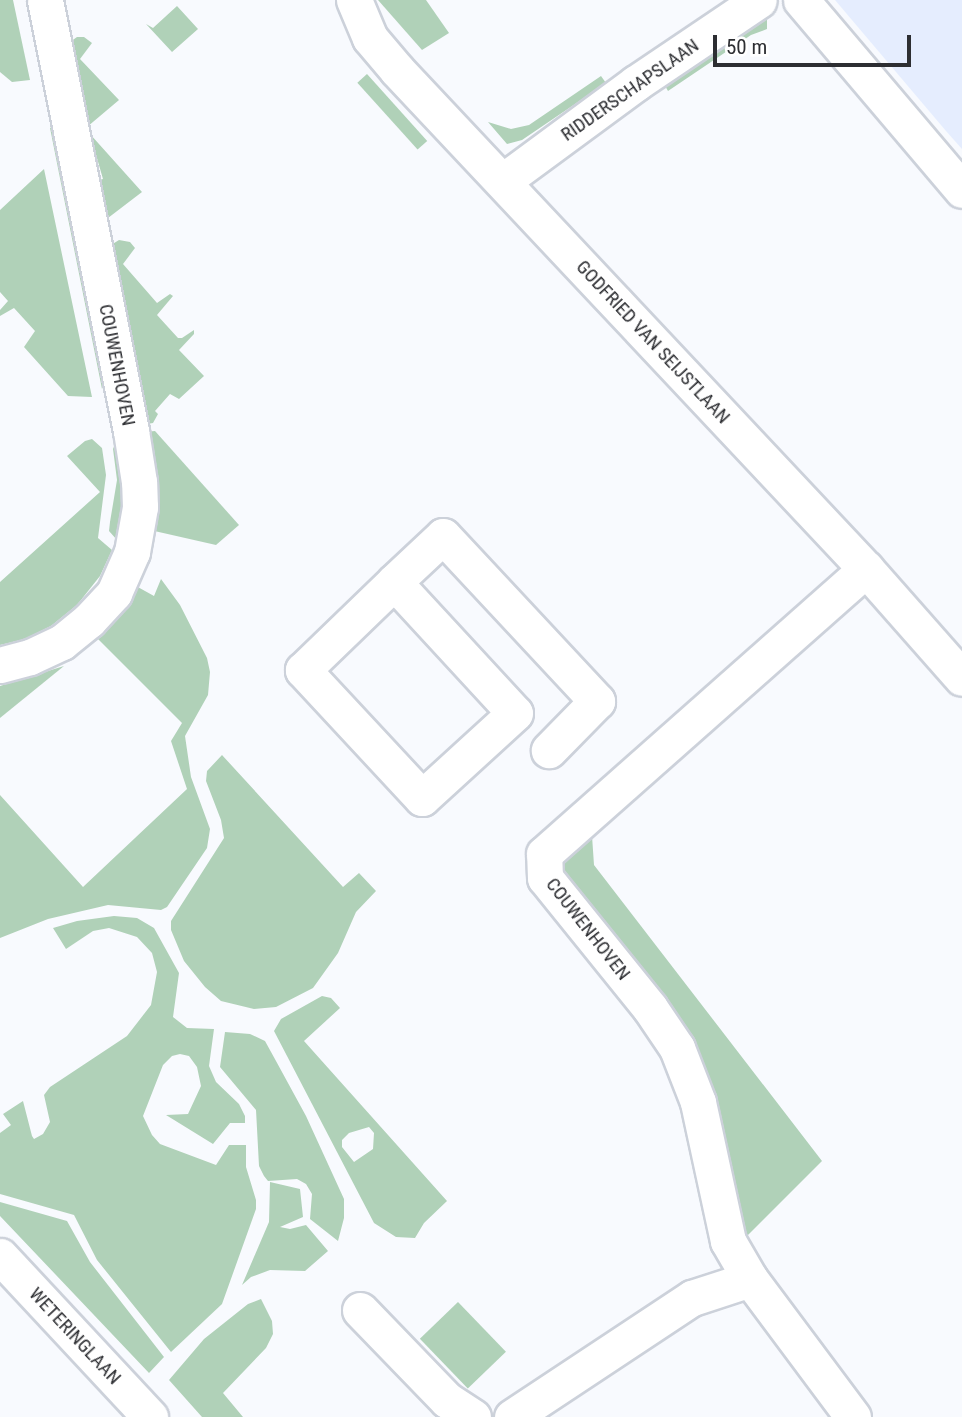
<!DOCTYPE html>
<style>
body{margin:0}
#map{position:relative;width:962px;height:1417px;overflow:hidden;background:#f8fafe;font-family:"Roboto Condensed",sans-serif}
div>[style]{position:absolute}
.built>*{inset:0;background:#e5edfe}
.green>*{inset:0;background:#b0d1b8;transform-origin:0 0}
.roads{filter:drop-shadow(2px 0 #ccd1da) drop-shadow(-2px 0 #ccd1da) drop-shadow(0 2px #ccd1da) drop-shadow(0 -2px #ccd1da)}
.minor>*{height:35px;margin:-17.5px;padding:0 17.5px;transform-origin:17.5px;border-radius:17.5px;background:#fff}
span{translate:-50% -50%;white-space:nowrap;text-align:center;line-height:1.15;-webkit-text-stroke:7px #fff;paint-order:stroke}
.street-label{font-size:19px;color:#2d2e32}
.scale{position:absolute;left:713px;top:35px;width:198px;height:32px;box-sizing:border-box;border:4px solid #2d2e32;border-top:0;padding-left:9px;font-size:21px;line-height:24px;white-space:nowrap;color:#2d2e32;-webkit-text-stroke:5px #fff;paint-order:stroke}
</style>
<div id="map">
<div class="built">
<i style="clip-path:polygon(835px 0,962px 0,962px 149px,946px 131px)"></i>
</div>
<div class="green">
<i style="clip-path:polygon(0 0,13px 0,30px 80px,12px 82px,0 72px)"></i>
<i style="clip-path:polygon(378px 0,426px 0,449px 33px,422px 50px)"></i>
<i style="clip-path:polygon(177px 6px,198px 29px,172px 52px,146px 24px,153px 28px)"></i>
<i style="clip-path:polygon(767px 13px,767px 29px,751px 35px,668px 91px,664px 84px)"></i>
<i style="clip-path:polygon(77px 37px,84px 37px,92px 43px,80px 59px,119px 100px,87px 127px,70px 42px)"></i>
<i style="left:367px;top:74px;width:90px;height:13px;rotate:48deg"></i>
<i style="clip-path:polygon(601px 76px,606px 83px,522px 140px,507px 144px,488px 122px,511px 129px,529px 125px)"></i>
<i style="clip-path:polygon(57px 123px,105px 383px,102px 389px,50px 128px)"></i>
<i style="clip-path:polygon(90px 134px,142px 192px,108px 218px,103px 218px,92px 182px,103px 179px)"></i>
<i style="clip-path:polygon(44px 169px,92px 397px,68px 396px,24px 347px,35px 331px,14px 308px,0 316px,0 310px,8px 301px,0 292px,0 210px)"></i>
<i style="clip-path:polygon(119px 240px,130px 242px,135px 248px,123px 264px,157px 303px,170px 294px,173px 296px,157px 315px,178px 338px,182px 338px,194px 330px,194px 334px,179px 350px,204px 376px,179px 399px,170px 394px,155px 411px,158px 414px,153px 423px,141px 425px,111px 245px)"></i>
<i style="clip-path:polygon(155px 431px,239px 525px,216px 545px,150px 530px,144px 432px)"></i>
<i style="clip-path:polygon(92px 439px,102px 448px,106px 475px,98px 538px,112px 550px,100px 576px,77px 605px,51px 626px,25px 639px,0 645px,0 582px,100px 492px,67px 456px,85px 441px)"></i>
<i style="clip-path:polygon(121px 443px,128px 483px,117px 540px,109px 531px,110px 522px,117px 480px,113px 449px,115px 444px)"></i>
<i style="clip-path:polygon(161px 579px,180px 605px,207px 658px,210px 672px,208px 695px,185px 736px,191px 777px,210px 829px,207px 848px,167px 907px,161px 910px,108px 905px,48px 919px,0 938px,0 795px,83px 887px,187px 789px,171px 741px,182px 723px,96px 637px,122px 609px,136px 586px,154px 596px)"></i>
<i style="clip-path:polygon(64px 666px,0 718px,0 686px)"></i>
<i style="clip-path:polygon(222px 755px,343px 887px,359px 873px,376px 891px,356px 912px,338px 953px,313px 988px,276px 1007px,254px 1009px,221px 1001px,205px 987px,184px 961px,171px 930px,171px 921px,224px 838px,221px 820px,206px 781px,207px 771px)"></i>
<i style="clip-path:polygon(591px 821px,594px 865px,822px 1161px,741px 1242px,717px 1132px,553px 867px)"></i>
<i style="clip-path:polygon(114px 916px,137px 918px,154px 928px,179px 973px,173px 1017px,187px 1028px,214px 1029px,209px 1066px,216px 1082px,239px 1104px,245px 1116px,245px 1123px,230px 1123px,213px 1144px,166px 1115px,188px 1114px,201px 1086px,197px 1067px,189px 1056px,180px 1054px,172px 1056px,163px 1065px,143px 1116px,152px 1135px,160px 1144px,216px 1165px,229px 1145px,246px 1145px,246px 1167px,256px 1200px,256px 1209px,222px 1304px,171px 1352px,97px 1260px,74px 1215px,0 1194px,0 1133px,11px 1125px,3px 1114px,23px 1101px,32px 1136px,34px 1139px,43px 1134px,50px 1122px,44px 1095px,50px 1087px,127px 1036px,151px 1005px,157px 972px,152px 953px,137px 937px,109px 928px,93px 931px,66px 949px,53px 928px,77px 921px)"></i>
<i style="clip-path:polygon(evenodd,322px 996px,331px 998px,340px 1008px,304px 1041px,447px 1201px,424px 1223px,415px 1238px,396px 1237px,374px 1223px,274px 1031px,281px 1019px,322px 996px,369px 1127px,374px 1133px,373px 1149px,354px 1162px,342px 1147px,342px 1140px,349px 1133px,369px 1127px)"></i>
<i style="clip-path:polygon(225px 1032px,250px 1034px,265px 1041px,276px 1061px,306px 1116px,344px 1199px,344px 1218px,338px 1241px,310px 1219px,312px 1194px,306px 1184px,297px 1179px,268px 1181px,264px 1176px,259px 1166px,256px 1110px,220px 1067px)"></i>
<i style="clip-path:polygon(270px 1182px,300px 1189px,303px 1217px,280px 1227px,290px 1229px,306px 1225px,328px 1251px,305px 1271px,270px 1270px,251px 1277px,242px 1285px,269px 1222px)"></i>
<i style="clip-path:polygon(0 1202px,67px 1221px,90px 1262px,164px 1357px,149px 1373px,0 1216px)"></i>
<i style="clip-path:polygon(261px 1299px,272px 1321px,273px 1334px,266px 1348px,223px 1393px,243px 1417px,202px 1417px,169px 1380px,204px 1339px,248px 1304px)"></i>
<i style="left:458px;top:1302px;width:69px;height:53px;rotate:46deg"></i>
</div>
<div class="roads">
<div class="minor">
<i style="left:354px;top:0;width:41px;rotate:67.2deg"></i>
<i style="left:370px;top:38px;width:42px;rotate:49.8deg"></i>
<i style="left:397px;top:70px;width:685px;rotate:46.78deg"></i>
<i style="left:866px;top:569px;width:145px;rotate:48.6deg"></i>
<i style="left:801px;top:0;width:249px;rotate:49.7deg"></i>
<i style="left:503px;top:181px;width:165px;rotate:-36.4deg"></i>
<i style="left:636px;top:83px;width:148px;rotate:-34deg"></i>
<i style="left:394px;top:582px;width:178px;rotate:47.3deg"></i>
<i style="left:515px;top:713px;width:126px;rotate:137.6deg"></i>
<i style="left:422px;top:798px;width:175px;rotate:-132.9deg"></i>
<i style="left:303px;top:670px;width:127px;rotate:-44deg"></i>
<i style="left:394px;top:582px;width:67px;rotate:-43.2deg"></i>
<i style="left:443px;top:536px;width:226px;rotate:47deg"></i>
<i style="left:597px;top:701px;width:69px;rotate:134.4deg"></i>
<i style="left:0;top:665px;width:31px;rotate:-15deg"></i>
<i style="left:30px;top:657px;width:35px;rotate:-25deg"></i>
<i style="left:62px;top:642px;width:35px;rotate:-39deg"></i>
<i style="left:89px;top:620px;width:37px;rotate:-47deg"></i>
<i style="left:114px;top:593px;width:45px;rotate:-66.3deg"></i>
<i style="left:132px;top:552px;width:46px;rotate:-79.9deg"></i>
<i style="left:140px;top:507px;width:25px;rotate:-92deg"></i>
<i style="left:139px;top:482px;width:52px;rotate:-98.9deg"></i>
<i style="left:131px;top:431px;width:439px;rotate:-101.3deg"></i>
<i style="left:0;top:1256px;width:220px;rotate:47deg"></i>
<i style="left:360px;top:1310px;width:125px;rotate:46deg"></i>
<i style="left:447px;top:1400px;width:31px;rotate:33deg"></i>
<i style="left:512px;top:1417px;width:216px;rotate:-33.5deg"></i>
<i style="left:692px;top:1298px;width:61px;rotate:-18.1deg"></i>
<i style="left:853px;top:1417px;width:172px;rotate:-126.7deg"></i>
<i style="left:750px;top:1279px;width:44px;rotate:-120.1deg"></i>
<i style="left:728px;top:1241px;width:142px;rotate:-102.2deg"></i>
<i style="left:698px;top:1102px;width:58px;rotate:-111.3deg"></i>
<i style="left:677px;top:1048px;width:48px;rotate:-124deg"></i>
<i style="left:650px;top:1008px;width:167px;rotate:-128.9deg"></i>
<i style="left:545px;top:878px;width:24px;rotate:-92deg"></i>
<i style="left:544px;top:854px;width:430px;rotate:-41.5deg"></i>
</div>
</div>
<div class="street-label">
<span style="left:630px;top:90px;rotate:-35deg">RIDDERSCHAPSLAAN</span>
<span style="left:653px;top:342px;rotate:47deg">GODFRIED VAN SEIJSTLAAN</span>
<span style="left:117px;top:365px;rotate:79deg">COUWENHOVEN</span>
<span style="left:588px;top:929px;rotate:52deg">COUWENHOVEN</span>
<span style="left:75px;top:1336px;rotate:47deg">WETERINGLAAN</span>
</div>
<div class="scale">50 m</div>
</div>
